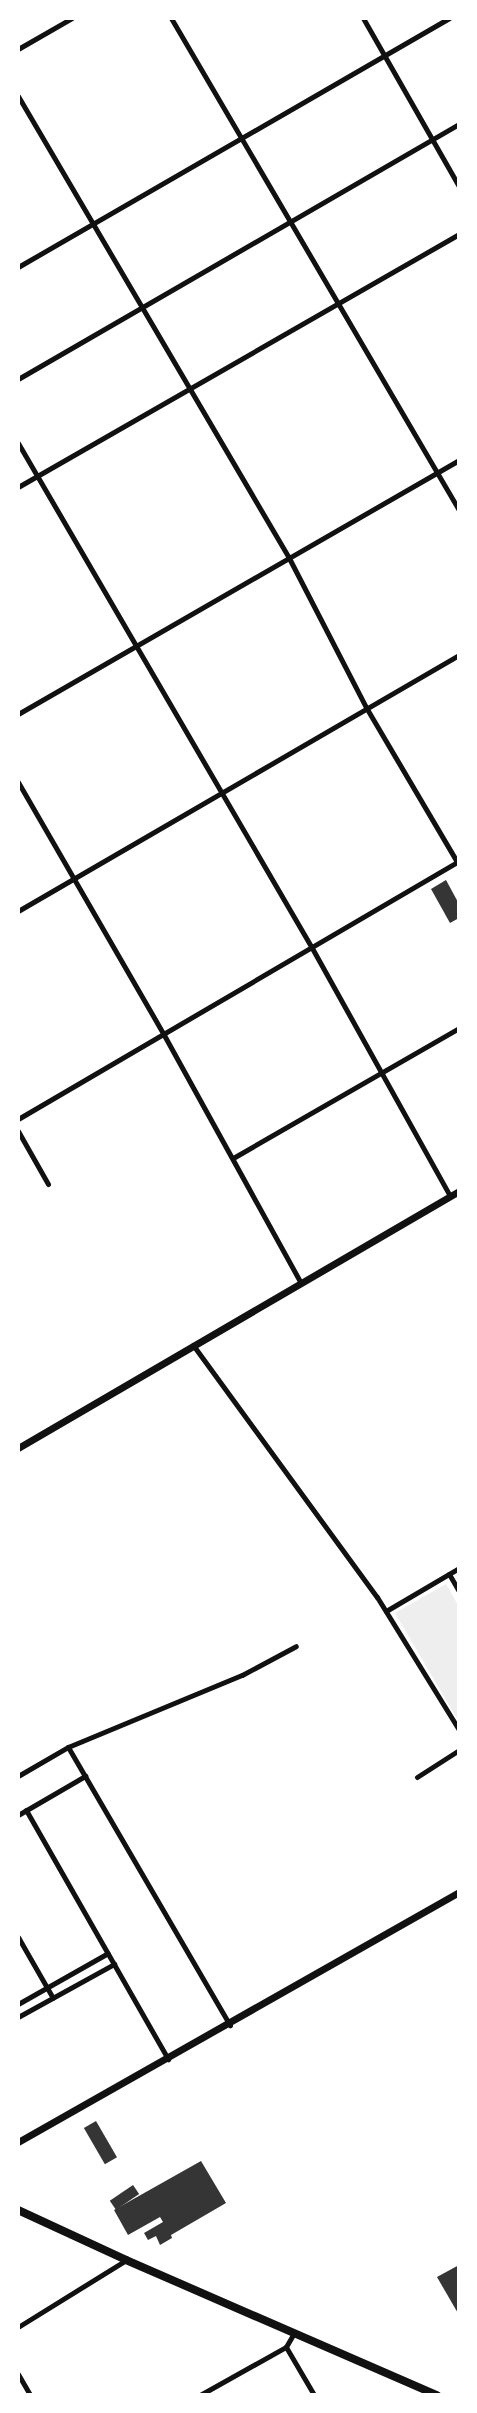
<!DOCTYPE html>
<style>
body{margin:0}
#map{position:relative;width:477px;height:2413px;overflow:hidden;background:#fff;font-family:"Archivo Narrow",sans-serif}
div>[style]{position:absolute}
.green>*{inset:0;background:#eee}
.building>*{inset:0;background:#353535;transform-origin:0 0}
.minor>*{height:5px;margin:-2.5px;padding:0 2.5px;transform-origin:2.5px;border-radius:2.5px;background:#111}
.tertiary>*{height:7px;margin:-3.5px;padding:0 3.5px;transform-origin:3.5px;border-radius:3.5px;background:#111}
.secondary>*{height:8px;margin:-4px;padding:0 4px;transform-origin:4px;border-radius:4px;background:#111}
span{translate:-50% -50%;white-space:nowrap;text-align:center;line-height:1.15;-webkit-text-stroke:6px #fff;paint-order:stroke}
.frame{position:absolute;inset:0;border:20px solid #fff;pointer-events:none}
</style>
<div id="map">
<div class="green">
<i style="clip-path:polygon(446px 1584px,459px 1607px,459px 1722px,395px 1613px)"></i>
</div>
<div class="building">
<i style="clip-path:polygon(446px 880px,459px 904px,459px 918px,450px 923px,431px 889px)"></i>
<i style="left:96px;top:2121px;width:42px;height:14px;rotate:60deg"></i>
<i style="clip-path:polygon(201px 2161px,226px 2203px,171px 2235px,172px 2238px,160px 2245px,156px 2236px,148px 2240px,144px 2233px,163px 2222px,160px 2217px,128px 2235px,114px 2210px)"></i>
<i style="left:133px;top:2185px;width:11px;height:28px;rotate:56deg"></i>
<i style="clip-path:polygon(459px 2265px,459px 2315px,437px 2277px)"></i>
</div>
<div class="minor">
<i style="left:171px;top:18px;width:570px;rotate:59.66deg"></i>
<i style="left:363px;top:18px;width:193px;rotate:60.3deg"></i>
<i style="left:18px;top:49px;width:62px;rotate:-29.9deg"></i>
<i style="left:18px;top:96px;width:536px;rotate:59.6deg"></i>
<i style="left:289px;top:558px;width:170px;rotate:62.7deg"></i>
<i style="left:367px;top:709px;width:178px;rotate:59.5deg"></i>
<i style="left:18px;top:267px;width:498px;rotate:-30deg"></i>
<i style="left:18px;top:379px;width:509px;rotate:-30.04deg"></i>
<i style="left:18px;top:443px;width:584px;rotate:59.79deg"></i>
<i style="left:312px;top:948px;width:284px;rotate:60.9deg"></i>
<i style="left:18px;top:487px;width:508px;rotate:-29.84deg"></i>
<i style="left:18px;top:714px;width:509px;rotate:-29.94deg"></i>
<i style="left:18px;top:782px;width:292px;rotate:60deg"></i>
<i style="left:164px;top:1035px;width:281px;rotate:61.1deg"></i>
<i style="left:18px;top:911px;width:510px;rotate:-30.14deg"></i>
<i style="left:18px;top:1119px;width:511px;rotate:-30.33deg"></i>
<i style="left:18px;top:1131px;width:61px;rotate:60.5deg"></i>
<i style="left:233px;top:1158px;width:261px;rotate:-29.9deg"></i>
<i style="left:193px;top:1345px;width:312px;rotate:53.9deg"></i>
<i style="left:377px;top:1597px;width:156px;rotate:58.3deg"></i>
<i style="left:449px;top:1574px;width:20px;rotate:60deg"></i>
<i style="left:386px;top:1611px;width:85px;rotate:-30.5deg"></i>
<i style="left:68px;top:1747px;width:322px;rotate:59.8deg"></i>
<i style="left:18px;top:1776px;width:58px;rotate:-30.1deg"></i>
<i style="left:68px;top:1747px;width:188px;rotate:-22.5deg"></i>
<i style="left:242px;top:1675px;width:61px;rotate:-28.2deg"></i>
<i style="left:417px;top:1777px;width:50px;rotate:-32.7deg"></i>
<i style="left:26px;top:1810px;width:287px;rotate:60.3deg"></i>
<i style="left:18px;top:1815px;width:78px;rotate:-30.2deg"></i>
<i style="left:18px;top:1937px;width:70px;rotate:60.2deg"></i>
<i style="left:18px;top:2004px;width:103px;rotate:-29.5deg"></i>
<i style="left:18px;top:2017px;width:110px;rotate:-28.9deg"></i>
<i style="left:18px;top:2327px;width:127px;rotate:-31.8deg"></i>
<i style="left:294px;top:2333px;width:16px;rotate:120deg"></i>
<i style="left:286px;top:2347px;width:56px;rotate:59.7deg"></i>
<i style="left:18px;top:2374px;width:24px;rotate:60deg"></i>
<i style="left:200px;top:2395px;width:98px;rotate:-29.2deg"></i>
</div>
<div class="tertiary">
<i style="left:18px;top:1448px;width:510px;rotate:-30.23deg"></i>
<i style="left:18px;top:2142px;width:507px;rotate:-29.55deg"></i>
</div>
<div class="secondary">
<i style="left:18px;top:2210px;width:119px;rotate:24.8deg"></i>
<i style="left:126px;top:2260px;width:339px;rotate:23.5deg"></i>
</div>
<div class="frame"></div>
</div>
